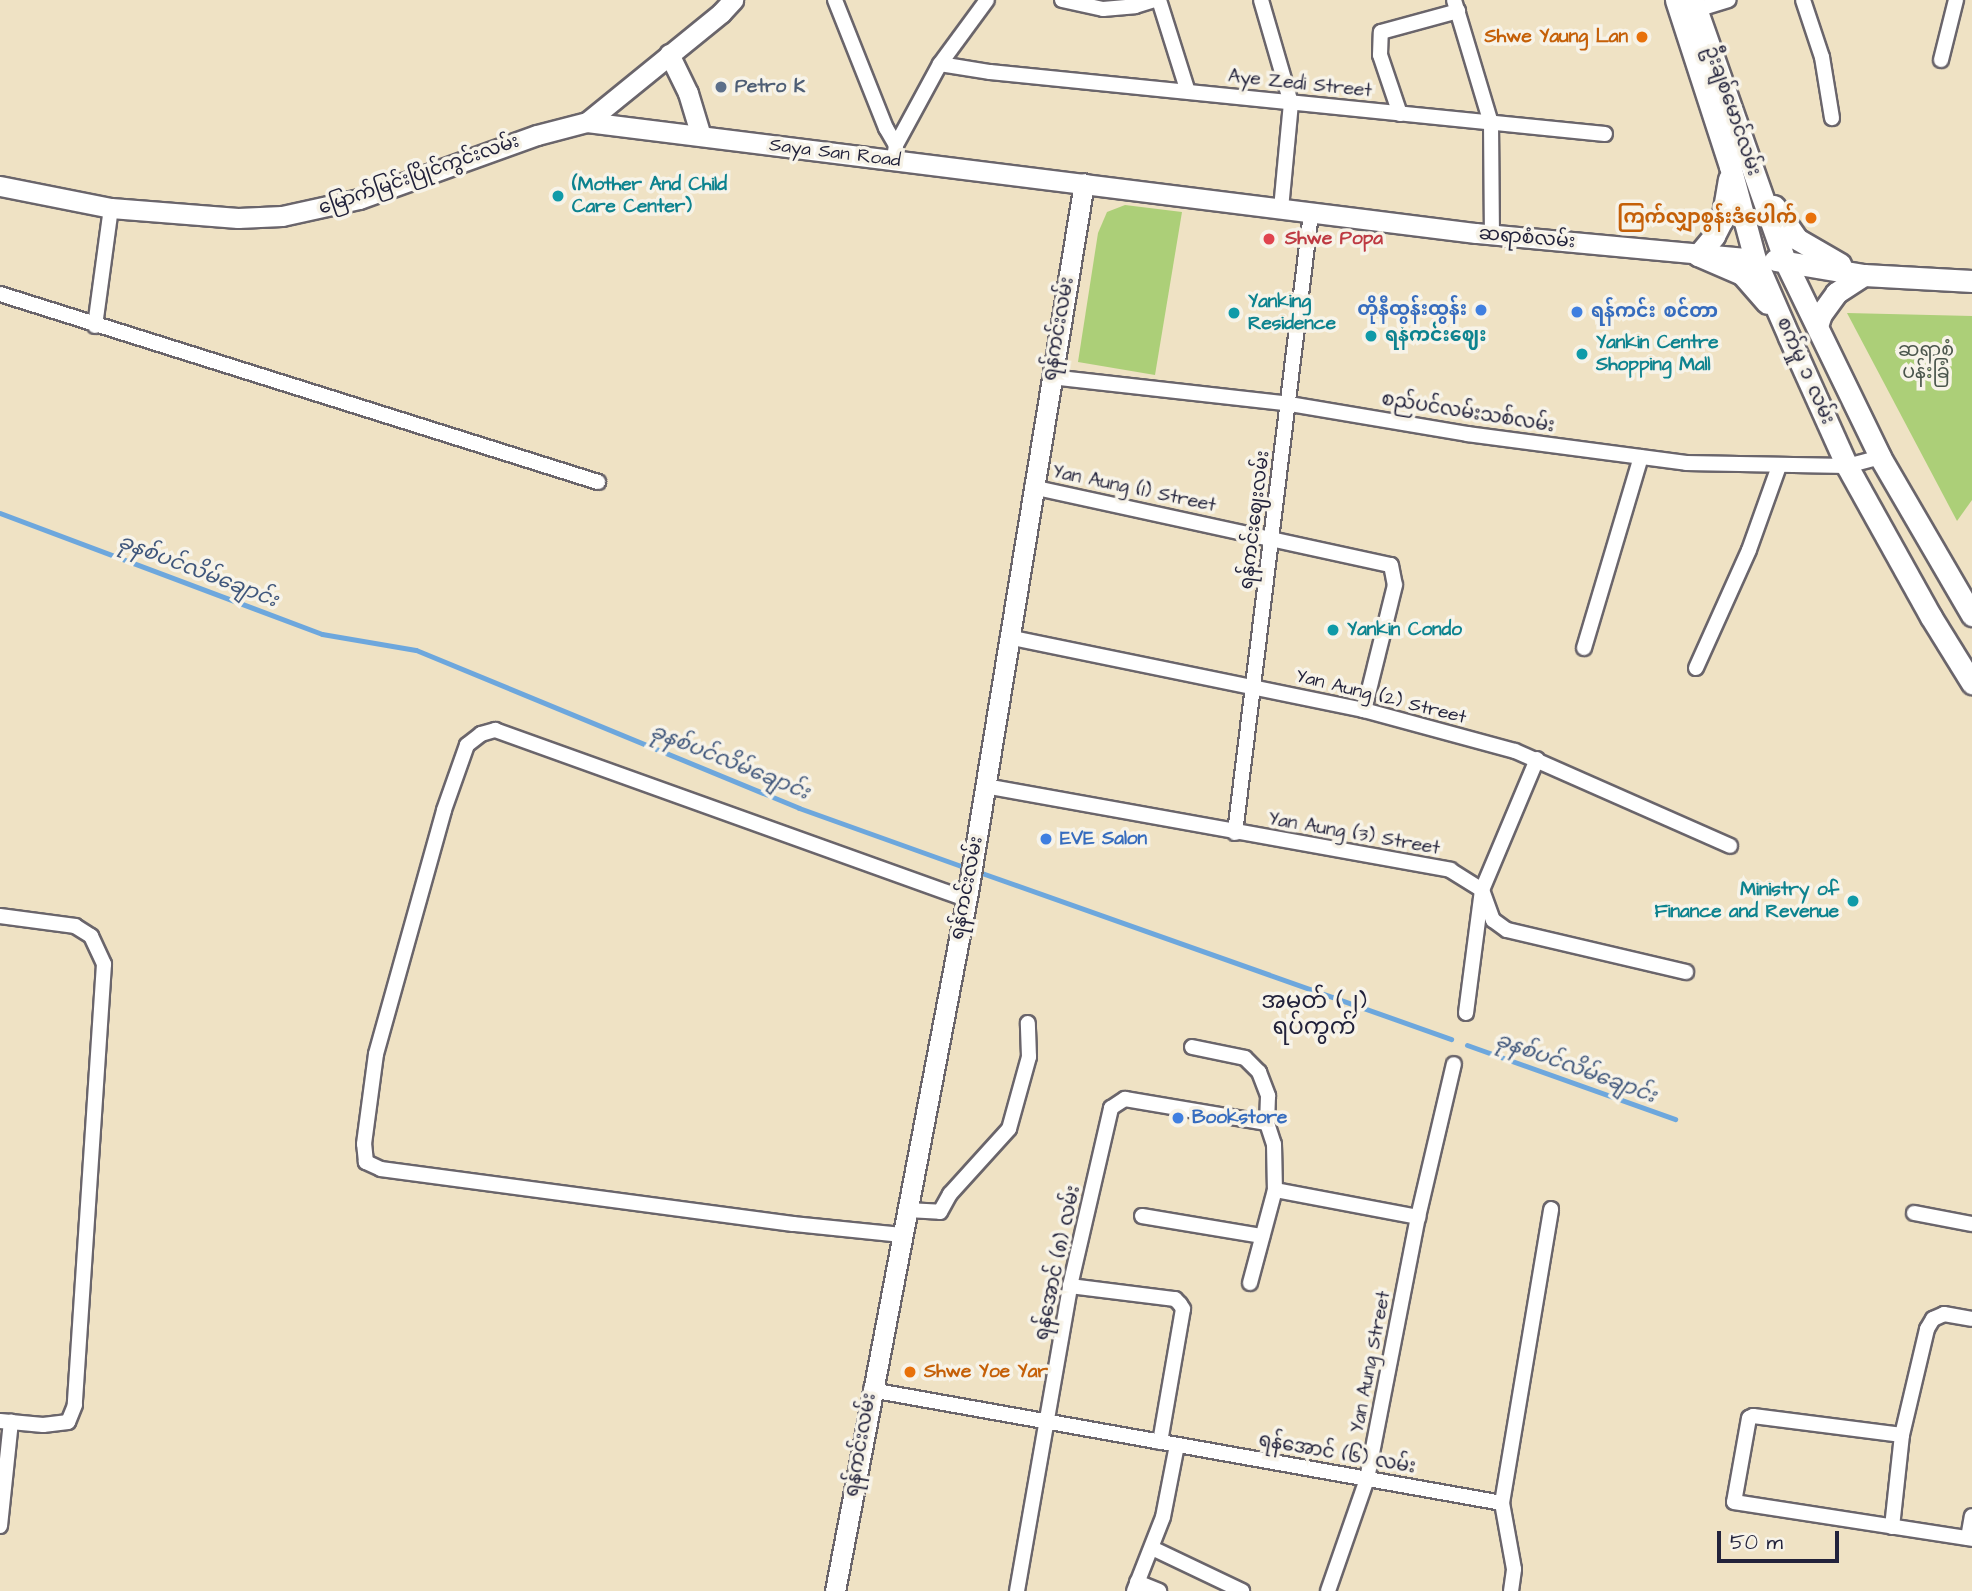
<!DOCTYPE html>
<meta charset="utf-8">
<style>
body{margin:0}
#map{position:relative;width:1972px;height:1591px;overflow:hidden;background:#efe2c4;font-family:"Architects Daughter","Noto Sans Myanmar",sans-serif}
div>[style]{position:absolute}
.green>*{inset:0;background:#accf78}
.stream>*{height:5px;margin:-2.5px;padding:0 2.5px;transform-origin:2.5px;border-radius:2.5px;background:#6da7dd}
.roads{filter:drop-shadow(2px 0 #6a656b) drop-shadow(-2px 0 #6a656b) drop-shadow(0 2px #6a656b) drop-shadow(0 -2px #6a656b)}
.street>*{height:14px;margin:-7px;padding:0 7px;transform-origin:7px;border-radius:7px;background:#fff}
.secondary>*{height:19px;margin:-9.5px;padding:0 9.5px;transform-origin:9.5px;border-radius:9.5px;background:#fff}
.primary>*{height:21px;margin:-10.5px;padding:0 10.5px;transform-origin:10.5px;border-radius:10.5px;background:#fff}
.dots>*{width:19px;height:19px;translate:-50% -50%;box-sizing:border-box;border:4px solid #f7f3e8;border-radius:50%}
span{translate:-50% -50%;white-space:nowrap;text-align:center;line-height:1.15;-webkit-text-stroke:7px #f7f3e8;paint-order:stroke}
.food-label{font-size:19px;color:#c56008;font-weight:700}
.right{translate:-100% -50%;text-align:right}
.left{translate:0 -50%;text-align:left}
.street-label{font-size:19px;color:#22223b}
.service-label{font-size:19px;color:#4e5e75;font-weight:700}
.culture-label{font-size:19px;color:#0d838f;font-weight:700}
.health-label{font-size:19px;color:#be3a42;font-weight:700}
.shop-label{font-size:19px;color:#366cbe;font-weight:700}
.park-label{font-size:19px;color:#4b564d}
.water-label{font-size:21px;color:#40577c;font-style:italic}
.quarter-label{font-size:23px;color:#22223b}
.scale{position:absolute;left:1717px;top:1531px;width:122px;height:32px;box-sizing:border-box;border:4px solid #22223b;border-top:0;padding-left:9px;font-size:21px;line-height:24px;white-space:nowrap;color:#22223b;-webkit-text-stroke:5px #f7f3e8;paint-order:stroke}
</style>
<div id="map">
<div class="green">
<i style="clip-path:polygon(1125px 205px,1182px 212px,1155px 375px,1078px 362px,1098px 233px,1107px 212px)"></i>
<i style="clip-path:polygon(1847px 313px,1972px 316px,1972px 500px,1957px 521px)"></i>
</div>
<div class="stream">
<i style="left:0;top:513px;width:344px;rotate:20.6deg"></i>
<i style="left:322px;top:634px;width:95px;rotate:9.7deg"></i>
<i style="left:416px;top:650px;width:414px;rotate:22.4deg"></i>
<i style="left:799px;top:808px;width:178px;rotate:19.7deg"></i>
<i style="left:976px;top:871px;width:504px;rotate:19.48deg"></i>
<i style="left:1467px;top:1045px;width:221px;rotate:19.6deg"></i>
</div>
<div class="roads">
<div class="street">
<i style="left:835px;top:0;width:138px;rotate:68.3deg"></i>
<i style="left:886px;top:128px;width:20px;rotate:60deg"></i>
<i style="left:1062px;top:0;width:42px;rotate:12.4deg"></i>
<i style="left:1103px;top:9px;width:32px;rotate:-5deg"></i>
<i style="left:1135px;top:6px;width:21px;rotate:-17deg"></i>
<i style="left:1159px;top:0;width:96px;rotate:72.5deg"></i>
<i style="left:1261px;top:0;width:107px;rotate:73.8deg"></i>
<i style="left:1291px;top:103px;width:106px;rotate:95.4deg"></i>
<i style="left:1454px;top:0;width:128px;rotate:73.3deg"></i>
<i style="left:1491px;top:123px;width:112px;rotate:89.5deg"></i>
<i style="left:1803px;top:0;width:60px;rotate:71.6deg"></i>
<i style="left:1822px;top:57px;width:62px;rotate:80.7deg"></i>
<i style="left:1696px;top:10px;width:34px;rotate:-17deg"></i>
<i style="left:1941px;top:60px;width:62px;rotate:-76deg"></i>
<i style="left:940px;top:64px;width:51px;rotate:9.1deg"></i>
<i style="left:990px;top:72px;width:618px;rotate:5.76deg"></i>
<i style="left:1400px;top:114px;width:62px;rotate:-108.7deg"></i>
<i style="left:1380px;top:55px;width:23px;rotate:-88deg"></i>
<i style="left:1381px;top:32px;width:80px;rotate:-15.3deg"></i>
<i style="left:894px;top:159px;width:14px;rotate:-82deg"></i>
<i style="left:896px;top:145px;width:92px;rotate:-61.5deg"></i>
<i style="left:940px;top:64px;width:79px;rotate:-53.7deg"></i>
<i style="left:0;top:294px;width:627px;rotate:17.45deg"></i>
<i style="left:95px;top:326px;width:119px;rotate:-82.3deg"></i>
<i style="left:1051px;top:377px;width:241px;rotate:6.4deg"></i>
<i style="left:1290px;top:404px;width:180px;rotate:9.6deg"></i>
<i style="left:1467px;top:434px;width:221px;rotate:7.5deg"></i>
<i style="left:1686px;top:463px;width:161px;rotate:1.1deg"></i>
<i style="left:1847px;top:466px;width:34px;rotate:-15deg"></i>
<i style="left:1032px;top:487px;width:367px;rotate:12.3deg"></i>
<i style="left:1391px;top:565px;width:20px;rotate:79deg"></i>
<i style="left:1395px;top:585px;width:129px;rotate:103.9deg"></i>
<i style="left:1008px;top:637px;width:363px;rotate:11.6deg"></i>
<i style="left:1364px;top:710px;width:156px;rotate:15.2deg"></i>
<i style="left:1515px;top:751px;width:235px;rotate:23.8deg"></i>
<i style="left:1584px;top:648px;width:199px;rotate:-73.4deg"></i>
<i style="left:1696px;top:668px;width:129px;rotate:-65.8deg"></i>
<i style="left:1749px;top:550px;width:89px;rotate:-70.3deg"></i>
<i style="left:985px;top:786px;width:473px;rotate:10.2deg"></i>
<i style="left:1450px;top:870px;width:38px;rotate:32deg"></i>
<i style="left:1482px;top:890px;width:32px;rotate:70deg"></i>
<i style="left:1493px;top:920px;width:17px;rotate:36deg"></i>
<i style="left:1507px;top:930px;width:184px;rotate:13.2deg"></i>
<i style="left:1235px;top:833px;width:625px;rotate:-83.01deg"></i>
<i style="left:0;top:916px;width:76px;rotate:7.6deg"></i>
<i style="left:75px;top:926px;width:19px;rotate:32deg"></i>
<i style="left:91px;top:936px;width:31px;rotate:65deg"></i>
<i style="left:104px;top:964px;width:442px;rotate:93.8deg"></i>
<i style="left:75px;top:1405px;width:18px;rotate:112deg"></i>
<i style="left:68px;top:1422px;width:25px;rotate:173deg"></i>
<i style="left:43px;top:1425px;width:43px;rotate:-174.7deg"></i>
<i style="left:1466px;top:1013px;width:124px;rotate:-82.6deg"></i>
<i style="left:1482px;top:890px;width:142px;rotate:-67.2deg"></i>
<i style="left:1192px;top:1047px;width:54px;rotate:11.7deg"></i>
<i style="left:1245px;top:1058px;width:20px;rotate:45deg"></i>
<i style="left:1259px;top:1072px;width:26px;rotate:69deg"></i>
<i style="left:1268px;top:1096px;width:27px;rotate:92deg"></i>
<i style="left:907px;top:1210px;width:33px;rotate:3deg"></i>
<i style="left:940px;top:1212px;width:21px;rotate:-61deg"></i>
<i style="left:950px;top:1194px;width:88px;rotate:-47.8deg"></i>
<i style="left:1009px;top:1129px;width:75px;rotate:-74.5deg"></i>
<i style="left:1029px;top:1057px;width:34px;rotate:-92deg"></i>
<i style="left:1914px;top:1213px;width:59px;rotate:10.7deg"></i>
<i style="left:1142px;top:1216px;width:122px;rotate:9.5deg"></i>
<i style="left:902px;top:1235px;width:110px;rotate:-174.2deg"></i>
<i style="left:793px;top:1224px;width:416px;rotate:-172.4deg"></i>
<i style="left:381px;top:1169px;width:17px;rotate:-155deg"></i>
<i style="left:366px;top:1162px;width:18px;rotate:-96deg"></i>
<i style="left:364px;top:1144px;width:91px;rotate:-82.4deg"></i>
<i style="left:376px;top:1054px;width:253px;rotate:-74.4deg"></i>
<i style="left:444px;top:810px;width:69px;rotate:-70.5deg"></i>
<i style="left:467px;top:745px;width:18px;rotate:-38deg"></i>
<i style="left:481px;top:734px;width:15px;rotate:-16deg"></i>
<i style="left:495px;top:730px;width:500px;rotate:19.74deg"></i>
<i style="left:1250px;top:1283px;width:96px;rotate:-75deg"></i>
<i style="left:1070px;top:1286px;width:106px;rotate:7.1deg"></i>
<i style="left:1175px;top:1299px;width:7px;rotate:45deg"></i>
<i style="left:1180px;top:1304px;width:6px;rotate:59deg"></i>
<i style="left:1183px;top:1309px;width:135px;rotate:99.8deg"></i>
<i style="left:871px;top:1390px;width:641px;rotate:10.15deg"></i>
<i style="left:1902px;top:1435px;width:150px;rotate:-172.7deg"></i>
<i style="left:1753px;top:1416px;width:4px;rotate:153deg"></i>
<i style="left:1749px;top:1418px;width:85px;rotate:100.1deg"></i>
<i style="left:1734px;top:1502px;width:241px;rotate:8.8deg"></i>
<i style="left:0;top:1526px;width:105px;rotate:-84deg"></i>
<i style="left:1892px;top:1527px;width:93px;rotate:-83.8deg"></i>
<i style="left:1902px;top:1435px;width:109px;rotate:-76.7deg"></i>
<i style="left:1927px;top:1329px;width:12px;rotate:-59deg"></i>
<i style="left:1933px;top:1319px;width:12px;rotate:-24deg"></i>
<i style="left:1944px;top:1314px;width:28px;rotate:10deg"></i>
<i style="left:1968px;top:1538px;width:22px;rotate:-80deg"></i>
<i style="left:1152px;top:1548px;width:100px;rotate:25.5deg"></i>
<i style="left:1137px;top:1582px;width:24px;rotate:22deg"></i>
<i style="left:1017px;top:1591px;width:310px;rotate:-80.1deg"></i>
<i style="left:1070px;top:1286px;width:183px;rotate:-77deg"></i>
<i style="left:1111px;top:1108px;width:17px;rotate:-33deg"></i>
<i style="left:1125px;top:1099px;width:144px;rotate:9.6deg"></i>
<i style="left:1267px;top:1123px;width:22px;rotate:72deg"></i>
<i style="left:1274px;top:1144px;width:46px;rotate:88.8deg"></i>
<i style="left:1275px;top:1190px;width:146px;rotate:10.7deg"></i>
<i style="left:1134px;top:1591px;width:79px;rotate:-68.6deg"></i>
<i style="left:1163px;top:1517px;width:73px;rotate:-79deg"></i>
<i style="left:1328px;top:1591px;width:119px;rotate:-70.8deg"></i>
<i style="left:1367px;top:1479px;width:267px;rotate:-79deg"></i>
<i style="left:1418px;top:1217px;width:157px;rotate:-76.8deg"></i>
<i style="left:1511px;top:1591px;width:22px;rotate:-82deg"></i>
<i style="left:1514px;top:1569px;width:67px;rotate:-100.3deg"></i>
<i style="left:1502px;top:1503px;width:298px;rotate:-80.5deg"></i>
</div>
<div class="secondary">
<i style="left:669px;top:54px;width:43px;rotate:64deg"></i>
<i style="left:688px;top:93px;width:45px;rotate:73.2deg"></i>
<i style="left:587px;top:122px;width:173px;rotate:-39.1deg"></i>
<i style="left:721px;top:13px;width:18px;rotate:-47deg"></i>
<i style="left:0;top:186px;width:113px;rotate:11.2deg"></i>
<i style="left:111px;top:208px;width:127px;rotate:4.5deg"></i>
<i style="left:238px;top:218px;width:44px;rotate:-2.6deg"></i>
<i style="left:282px;top:216px;width:79px;rotate:-12.4deg"></i>
<i style="left:359px;top:199px;width:189px;rotate:-19.8deg"></i>
<i style="left:537px;top:135px;width:52px;rotate:-14.6deg"></i>
<i style="left:587px;top:122px;width:896px;rotate:7.12deg"></i>
<i style="left:1476px;top:233px;width:280px;rotate:5.3deg"></i>
<i style="left:835px;top:1591px;width:712px;rotate:-79.23deg"></i>
<i style="left:968px;top:892px;width:718px;rotate:-80.71deg"></i>
</div>
<div class="primary">
<i style="left:1676px;top:0;width:175px;rotate:72deg"></i>
<i style="left:1730px;top:166px;width:96px;rotate:75deg"></i>
<i style="left:1755px;top:259px;width:85px;rotate:66.4deg"></i>
<i style="left:1789px;top:337px;width:141px;rotate:65.8deg"></i>
<i style="left:1847px;top:466px;width:173px;rotate:60.9deg"></i>
<i style="left:1931px;top:617px;width:78px;rotate:58.2deg"></i>
<i style="left:1693px;top:0;width:277px;rotate:70.6deg"></i>
<i style="left:1785px;top:261px;width:218px;rotate:64.1deg"></i>
<i style="left:1880px;top:457px;width:183px;rotate:59.8deg"></i>
<i style="left:1729px;top:179px;width:42px;rotate:99.7deg"></i>
<i style="left:1722px;top:220px;width:18px;rotate:117deg"></i>
<i style="left:1714px;top:236px;width:25px;rotate:130deg"></i>
<i style="left:1698px;top:255px;width:48px;rotate:23.4deg"></i>
<i style="left:1742px;top:274px;width:38px;rotate:49deg"></i>
<i style="left:1774px;top:206px;width:40px;rotate:55.1deg"></i>
<i style="left:1797px;top:239px;width:50px;rotate:30.2deg"></i>
<i style="left:1775px;top:260px;width:90px;rotate:9.6deg"></i>
<i style="left:1864px;top:275px;width:108px;rotate:3.2deg"></i>
<i style="left:1817px;top:326px;width:13px;rotate:-72deg"></i>
<i style="left:1821px;top:314px;width:26px;rotate:-54deg"></i>
<i style="left:1836px;top:293px;width:33px;rotate:-33deg"></i>
</div>
</div>
<div class="dots">
<i style="left:1642px;top:37px;background:#e8710a"></i>
<i style="left:721px;top:87px;background:#5c6f8a"></i>
<i style="left:558px;top:196px;background:#0f9aa8"></i>
<i style="left:1811px;top:218px;background:#e8710a"></i>
<i style="left:1269px;top:239px;background:#e0444e"></i>
<i style="left:1481px;top:310px;background:#3f7fe0"></i>
<i style="left:1577px;top:312px;background:#3f7fe0"></i>
<i style="left:1234px;top:313px;background:#0f9aa8"></i>
<i style="left:1371px;top:336px;background:#0f9aa8"></i>
<i style="left:1582px;top:354px;background:#0f9aa8"></i>
<i style="left:1333px;top:630px;background:#0f9aa8"></i>
<i style="left:1046px;top:839px;background:#3f7fe0"></i>
<i style="left:1853px;top:901px;background:#0f9aa8"></i>
<i style="left:1178px;top:1118px;background:#3f7fe0"></i>
<i style="left:910px;top:1372px;background:#e8710a"></i>
</div>
<div class="food-label">
<span class="right" style="left:1628px;top:37px">Shwe Yaung Lan</span>
<span class="right" style="left:1797px;top:218px">ကြက်လျှာစွန်းဒံပေါက်</span>
<span class="left" style="left:924px;top:1372px">Shwe Yoe Yar</span>
</div>
<div class="street-label">
<span style="left:1300px;top:84px;rotate:6deg">Aye Zedi Street</span>
<span style="left:1732px;top:111px;rotate:71deg">ဦးချစ်မောင်လမ်း</span>
<span style="left:835px;top:153px;rotate:7deg">Saya San Road</span>
<span style="left:419px;top:175px;rotate:-19deg">မြောက်မြင်းပြိုင်ကွင်းလမ်း</span>
<span style="left:1527px;top:238px;rotate:5deg">ဆရာစံလမ်း</span>
<span style="left:1059px;top:329px;rotate:-80deg">ရန်ကင်းလမ်း</span>
<span style="left:1805px;top:371px;rotate:66deg">စက်မှု ၁ လမ်း</span>
<span style="left:1468px;top:413px;rotate:9deg">စည်ပင်လမ်းသစ်လမ်း</span>
<span style="left:1134px;top:489px;rotate:12deg">Yan Aung (1) Street</span>
<span style="left:1255px;top:520px;rotate:-83deg">ရန်ကင်းဈေးလမ်း</span>
<span style="left:1381px;top:697px;rotate:14deg">Yan Aung (2) Street</span>
<span style="left:1354px;top:834px;rotate:10deg">Yan Aung (3) Street</span>
<span style="left:967px;top:888px;rotate:-79deg">ရန်ကင်းလမ်း</span>
<span style="left:1058px;top:1263px;rotate:-78deg">ရန်အောင် (၈) လမ်း</span>
<span style="left:1371px;top:1362px;rotate:-79deg">Yan Aung Street</span>
<span style="left:861px;top:1445px;rotate:-80deg">ရန်ကင်းလမ်း</span>
<span style="left:1337px;top:1454px;rotate:10deg">ရန်အောင် (၆) လမ်း</span>
</div>
<div class="service-label">
<span class="left" style="left:735px;top:87px">Petro K</span>
</div>
<div class="culture-label">
<span class="left" style="left:572px;top:196px">(Mother And Child<br>Care Center)</span>
<span class="left" style="left:1248px;top:313px">Yanking<br>Residence</span>
<span class="left" style="left:1385px;top:336px">ရန်ကင်းဈေး</span>
<span class="left" style="left:1596px;top:354px">Yankin Centre<br>Shopping Mall</span>
<span class="left" style="left:1347px;top:630px">Yankin Condo</span>
<span class="right" style="left:1839px;top:901px">Ministry of<br>Finance and Revenue</span>
</div>
<div class="health-label">
<span class="left" style="left:1285px;top:239px">Shwe Popa</span>
</div>
<div class="shop-label">
<span class="right" style="left:1467px;top:310px">တိုနီထွန်းထွန်း</span>
<span class="left" style="left:1591px;top:312px">ရန်ကင်း စင်တာ</span>
<span class="left" style="left:1060px;top:839px">EVE Salon</span>
<span class="left" style="left:1192px;top:1118px">Bookstore</span>
</div>
<div class="park-label">
<span style="left:1926px;top:362px">ဆရာစံ<br>ပန်းခြံ</span>
</div>
<div class="water-label">
<span style="left:198px;top:571px;rotate:21deg">ခုနစ်ပင်လိမ်ချောင်း</span>
<span style="left:730px;top:762px;rotate:22deg">ခုနစ်ပင်လိမ်ချောင်း</span>
<span style="left:1576px;top:1068px;rotate:20deg">ခုနစ်ပင်လိမ်ချောင်း</span>
</div>
<div class="quarter-label">
<span style="left:1314px;top:1014px">အမှတ် (၂)<br>ရပ်ကွက်</span>
</div>
<div class="scale">50 m</div>
</div>
